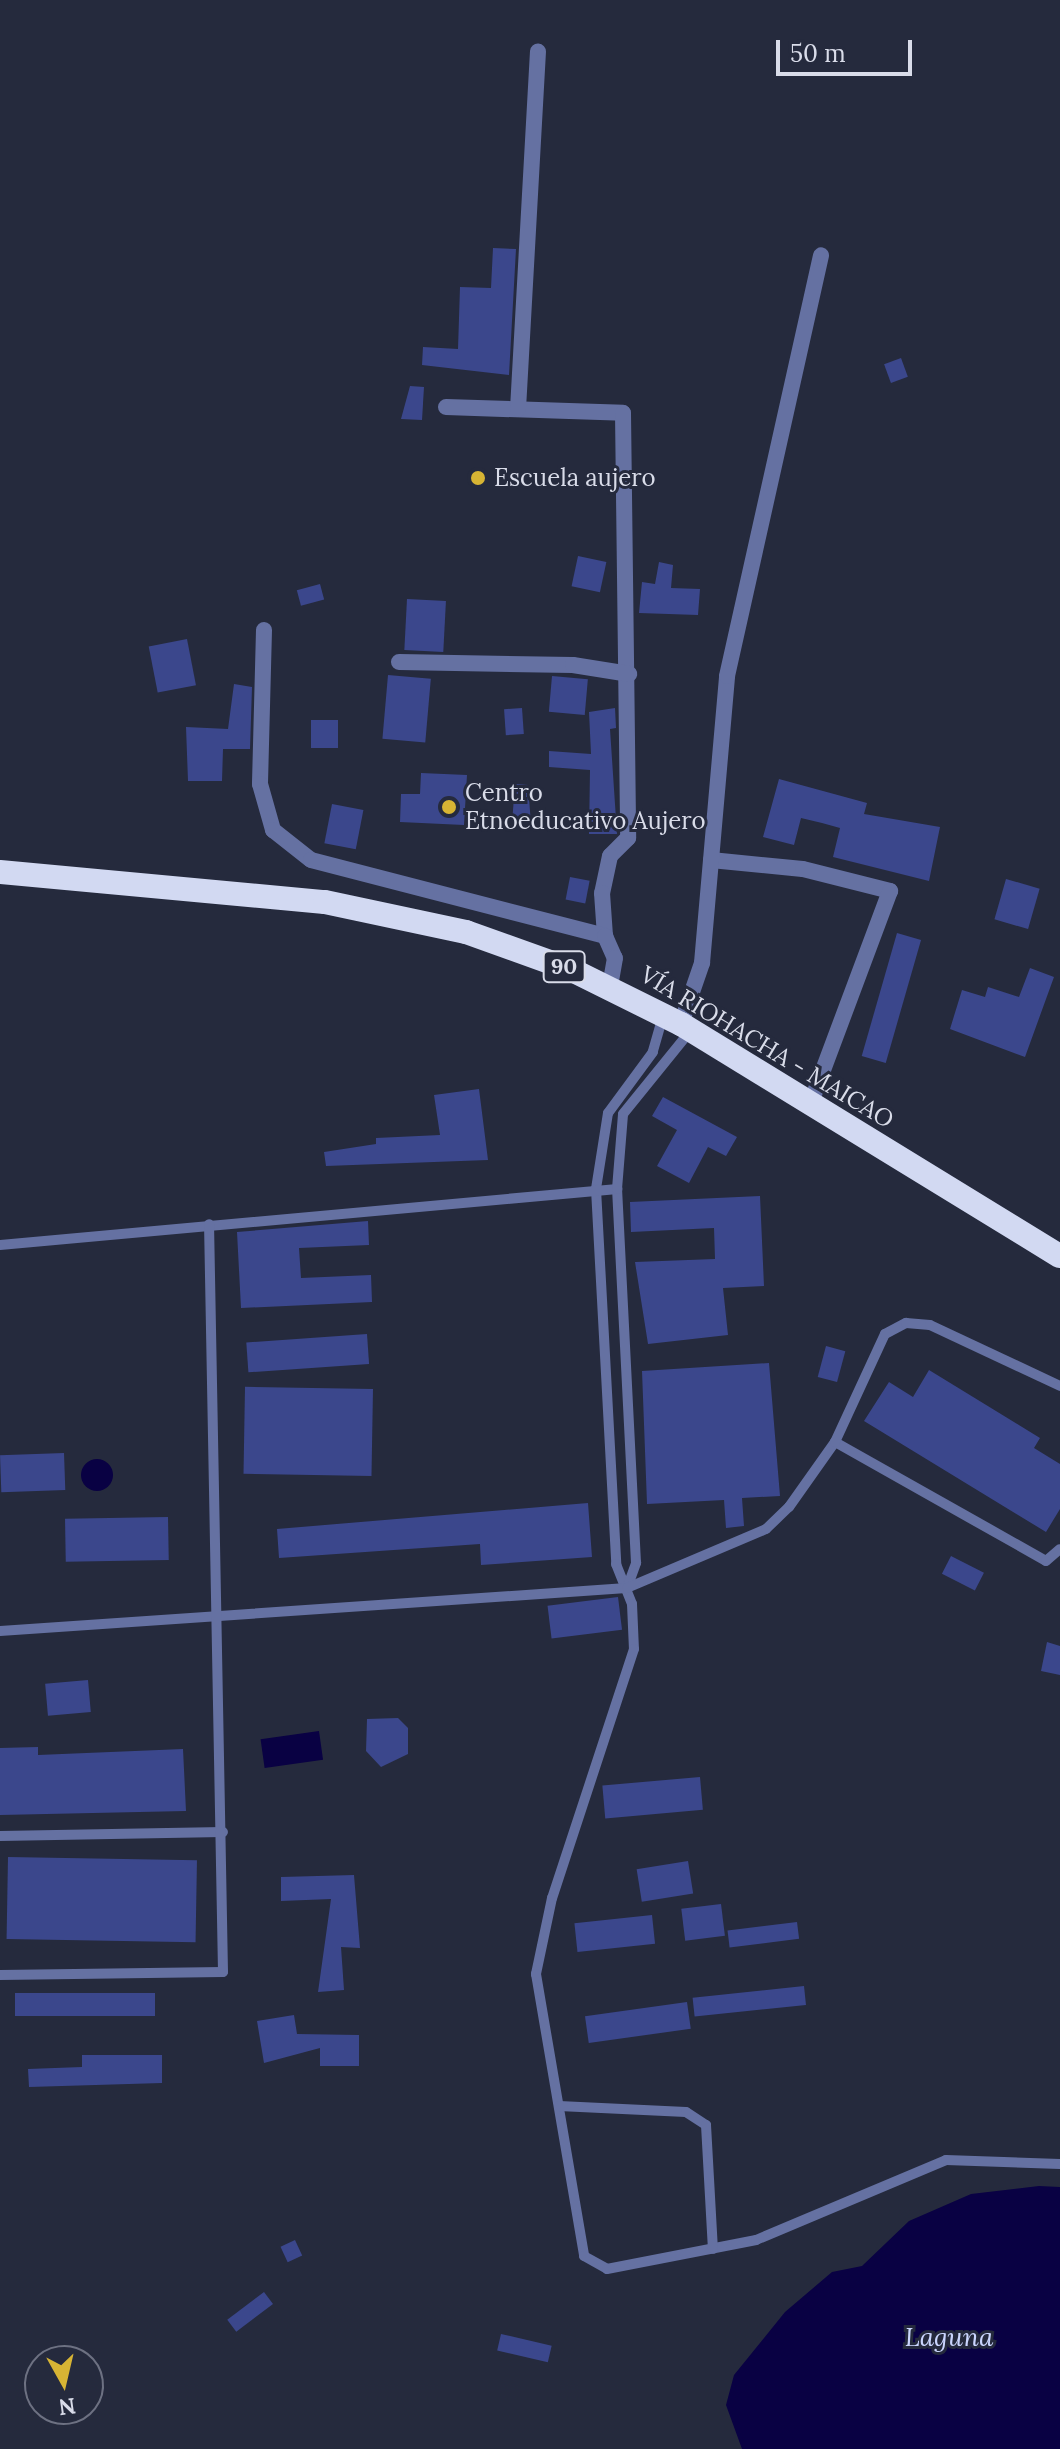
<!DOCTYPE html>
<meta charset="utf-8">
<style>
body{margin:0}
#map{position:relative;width:1060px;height:2449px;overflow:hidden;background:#252a3d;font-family:Lora,serif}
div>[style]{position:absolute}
.water>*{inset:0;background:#090143;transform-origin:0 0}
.round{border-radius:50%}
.building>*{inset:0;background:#3b478c;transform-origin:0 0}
.lane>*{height:10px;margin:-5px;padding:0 5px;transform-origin:5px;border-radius:5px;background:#6571a2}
.street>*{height:16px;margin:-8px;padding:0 8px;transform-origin:8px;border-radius:8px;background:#6571a2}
.highway>*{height:24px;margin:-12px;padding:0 12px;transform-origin:12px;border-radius:12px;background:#d2d9f2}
.dots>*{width:22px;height:22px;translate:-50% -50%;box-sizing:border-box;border:4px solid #252a3d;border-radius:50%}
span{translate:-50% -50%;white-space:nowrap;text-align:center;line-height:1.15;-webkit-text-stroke:6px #252a3d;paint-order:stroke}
.shield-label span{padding:2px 6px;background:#252a3d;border:2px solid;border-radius:6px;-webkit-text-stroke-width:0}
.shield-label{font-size:22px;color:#d9dce9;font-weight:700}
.poi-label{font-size:24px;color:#d9dce9}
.left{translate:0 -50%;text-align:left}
.street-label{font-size:24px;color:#d9dce9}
.water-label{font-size:26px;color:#cad5fe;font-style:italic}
.north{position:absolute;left:24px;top:2345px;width:80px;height:80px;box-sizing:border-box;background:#252a3d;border:2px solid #6d7182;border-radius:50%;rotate:172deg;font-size:22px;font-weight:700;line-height:32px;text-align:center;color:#d9dce9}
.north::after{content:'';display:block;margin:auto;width:28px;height:36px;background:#d7b434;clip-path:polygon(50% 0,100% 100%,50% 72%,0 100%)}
.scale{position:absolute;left:776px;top:40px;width:136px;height:36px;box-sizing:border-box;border:4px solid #d9dce9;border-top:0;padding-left:10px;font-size:24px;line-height:28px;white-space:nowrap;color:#d9dce9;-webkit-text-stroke:6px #252a3d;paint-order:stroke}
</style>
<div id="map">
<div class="water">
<i class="round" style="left:81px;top:1459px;width:32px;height:32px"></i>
<i style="left:319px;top:1731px;width:29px;height:59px;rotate:82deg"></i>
<i style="clip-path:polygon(1039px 2186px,1060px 2187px,1060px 2449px,742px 2449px,726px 2405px,734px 2375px,785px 2312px,832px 2272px,862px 2266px,909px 2221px,971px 2194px)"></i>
</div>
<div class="building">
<i style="clip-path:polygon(493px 248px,516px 249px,509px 375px,422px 365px,423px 347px,458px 349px,460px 287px,491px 288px)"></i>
<i style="left:901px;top:358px;width:20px;height:18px;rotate:70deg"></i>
<i style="clip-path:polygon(410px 386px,424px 387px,422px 420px,401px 419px)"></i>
<i style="left:578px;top:556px;width:29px;height:31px;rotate:12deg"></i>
<i style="clip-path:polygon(659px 562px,673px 565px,671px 588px,700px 589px,698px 615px,639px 613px,642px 582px,655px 584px)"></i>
<i style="left:320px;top:584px;width:16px;height:24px;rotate:75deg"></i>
<i style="left:407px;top:599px;width:39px;height:51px;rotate:3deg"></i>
<i style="left:187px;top:639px;width:47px;height:39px;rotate:79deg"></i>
<i style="left:388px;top:675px;width:43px;height:64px;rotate:5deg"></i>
<i style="left:552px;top:676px;width:36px;height:36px;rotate:5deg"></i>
<i style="clip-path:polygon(234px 684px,252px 687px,250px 749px,223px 749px,222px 781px,188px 781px,186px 727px,228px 729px)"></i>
<i style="left:522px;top:708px;width:26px;height:18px;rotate:86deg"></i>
<i style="clip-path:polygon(615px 708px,616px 728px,610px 729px,617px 834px,589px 834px,590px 770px,549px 767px,549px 751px,591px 754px,589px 712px)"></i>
<i style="left:311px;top:720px;width:27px;height:28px"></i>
<i style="clip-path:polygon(421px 773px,467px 775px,464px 825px,400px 822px,401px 794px,420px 794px)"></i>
<i style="clip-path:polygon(779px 779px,867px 803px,864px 814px,940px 827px,929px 881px,833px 857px,840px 828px,822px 823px,801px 818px,794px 845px,763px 837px)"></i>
<i style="clip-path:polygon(515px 784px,528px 785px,531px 824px,512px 823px)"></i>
<i style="left:332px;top:804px;width:32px;height:40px;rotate:11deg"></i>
<i style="left:570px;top:877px;width:20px;height:23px;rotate:11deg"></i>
<i style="left:1006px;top:879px;width:35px;height:42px;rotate:16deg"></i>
<i style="left:897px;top:933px;width:25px;height:128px;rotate:16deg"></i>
<i style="clip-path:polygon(1030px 968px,1054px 977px,1025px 1057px,950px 1029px,962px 990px,985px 997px,988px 987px,1019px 997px)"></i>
<i style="clip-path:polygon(479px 1089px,488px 1160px,326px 1166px,324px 1152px,376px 1144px,376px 1138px,440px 1135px,434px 1095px)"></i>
<i style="clip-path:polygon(663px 1097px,737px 1137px,726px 1156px,708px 1147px,689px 1183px,657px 1166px,677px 1130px,652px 1116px)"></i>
<i style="clip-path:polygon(760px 1196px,764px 1286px,723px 1288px,728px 1335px,648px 1344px,635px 1262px,715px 1259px,714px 1228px,631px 1232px,630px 1202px)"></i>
<i style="clip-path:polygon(368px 1221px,369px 1245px,299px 1248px,301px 1278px,371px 1275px,372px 1302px,241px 1308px,237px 1232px)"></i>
<i style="left:367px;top:1334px;width:30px;height:121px;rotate:86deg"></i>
<i style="left:826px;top:1346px;width:20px;height:32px;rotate:15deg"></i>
<i style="clip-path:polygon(769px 1363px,780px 1496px,742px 1498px,744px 1526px,726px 1528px,724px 1500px,647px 1504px,642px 1371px)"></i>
<i style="clip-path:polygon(929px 1370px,1040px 1438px,1034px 1448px,1060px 1464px,1060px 1509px,1046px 1532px,864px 1421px,889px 1382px,913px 1397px)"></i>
<i style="left:373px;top:1389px;width:87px;height:128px;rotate:91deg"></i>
<i style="left:64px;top:1453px;width:37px;height:64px;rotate:88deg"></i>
<i style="clip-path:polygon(588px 1503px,592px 1557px,481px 1565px,480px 1544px,279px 1558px,277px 1529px)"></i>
<i style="left:168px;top:1517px;width:43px;height:103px;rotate:89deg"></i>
<i style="left:951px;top:1556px;width:37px;height:20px;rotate:27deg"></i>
<i style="left:618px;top:1597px;width:33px;height:71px;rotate:83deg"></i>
<i style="clip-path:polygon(1047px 1642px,1060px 1646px,1060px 1675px,1041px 1671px)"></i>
<i style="left:88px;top:1680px;width:32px;height:43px;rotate:85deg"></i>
<i style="clip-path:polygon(398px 1718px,408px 1728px,408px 1754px,381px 1767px,366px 1751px,367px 1719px)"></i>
<i style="clip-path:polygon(38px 1747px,38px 1755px,183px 1749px,186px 1811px,0 1815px,0 1748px)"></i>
<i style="left:700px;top:1777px;width:33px;height:98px;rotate:85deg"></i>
<i style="left:8px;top:1857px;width:189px;height:82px;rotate:1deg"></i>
<i style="left:688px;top:1861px;width:33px;height:52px;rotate:81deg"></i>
<i style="clip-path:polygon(354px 1875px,360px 1948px,341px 1947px,344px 1990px,318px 1992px,331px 1899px,281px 1901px,281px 1877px)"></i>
<i style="left:721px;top:1904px;width:32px;height:40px;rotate:83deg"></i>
<i style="left:652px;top:1915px;width:29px;height:78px;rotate:84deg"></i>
<i style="left:797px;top:1922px;width:17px;height:70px;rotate:83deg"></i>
<i style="left:804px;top:1986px;width:19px;height:112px;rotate:84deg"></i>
<i style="left:155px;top:1993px;width:23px;height:140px;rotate:90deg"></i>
<i style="left:687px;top:2002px;width:27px;height:103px;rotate:82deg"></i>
<i style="clip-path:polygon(294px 2015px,297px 2034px,359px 2035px,359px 2066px,320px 2066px,320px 2048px,264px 2063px,257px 2021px)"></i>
<i style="clip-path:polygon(82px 2055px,162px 2055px,162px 2083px,29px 2087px,28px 2069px,82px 2067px)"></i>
<i style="left:295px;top:2240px;width:17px;height:16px;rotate:65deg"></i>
<i style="left:264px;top:2292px;width:15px;height:46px;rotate:53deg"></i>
<i style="left:501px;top:2334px;width:52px;height:17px;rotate:13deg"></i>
</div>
<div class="lane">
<i style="left:663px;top:1016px;width:37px;rotate:106deg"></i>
<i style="left:653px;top:1052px;width:76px;rotate:126.4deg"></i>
<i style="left:608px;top:1113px;width:77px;rotate:99deg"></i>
<i style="left:596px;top:1189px;width:376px;rotate:86.9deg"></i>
<i style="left:616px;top:1564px;width:43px;rotate:68.2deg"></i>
<i style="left:632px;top:1604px;width:45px;rotate:87.5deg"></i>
<i style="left:634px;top:1649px;width:262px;rotate:108.2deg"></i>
<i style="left:552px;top:1898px;width:78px;rotate:101.9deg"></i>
<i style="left:536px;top:1974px;width:286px;rotate:80.3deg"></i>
<i style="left:584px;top:2256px;width:26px;rotate:29deg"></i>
<i style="left:607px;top:2269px;width:152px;rotate:-11deg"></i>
<i style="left:756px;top:2240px;width:206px;rotate:-22.8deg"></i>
<i style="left:946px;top:2160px;width:114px;rotate:2deg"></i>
<i style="left:0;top:1245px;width:620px;rotate:-5.19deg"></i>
<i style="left:835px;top:1442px;width:242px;rotate:29.4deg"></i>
<i style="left:1046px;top:1561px;width:18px;rotate:-41deg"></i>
<i style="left:627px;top:1588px;width:27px;rotate:-70deg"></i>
<i style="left:636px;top:1563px;width:374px;rotate:-92.9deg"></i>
<i style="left:617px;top:1189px;width:75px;rotate:-85.4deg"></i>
<i style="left:623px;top:1114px;width:108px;rotate:-51deg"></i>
<i style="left:0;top:1631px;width:628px;rotate:-3.92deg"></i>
<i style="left:627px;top:1588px;width:151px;rotate:-23deg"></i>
<i style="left:766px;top:1529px;width:32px;rotate:-44deg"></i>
<i style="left:789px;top:1507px;width:80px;rotate:-54.7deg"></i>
<i style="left:835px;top:1442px;width:119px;rotate:-65.2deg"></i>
<i style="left:885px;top:1334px;width:24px;rotate:-28deg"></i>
<i style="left:906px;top:1323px;width:24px;rotate:5deg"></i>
<i style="left:930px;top:1325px;width:144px;rotate:25.1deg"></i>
<i style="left:0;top:1836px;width:223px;rotate:-1deg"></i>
<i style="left:0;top:1975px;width:223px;rotate:-0.8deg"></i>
<i style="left:223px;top:1972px;width:748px;rotate:-91.07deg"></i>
<i style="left:559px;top:2106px;width:127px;rotate:2.7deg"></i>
<i style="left:686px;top:2112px;width:24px;rotate:33deg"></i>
<i style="left:706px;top:2125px;width:124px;rotate:86.8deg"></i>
</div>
<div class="street">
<i style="left:446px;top:407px;width:177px;rotate:1.9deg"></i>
<i style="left:623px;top:413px;width:425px;rotate:89.3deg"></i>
<i style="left:628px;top:838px;width:25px;rotate:135deg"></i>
<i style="left:610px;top:856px;width:38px;rotate:102deg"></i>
<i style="left:602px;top:893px;width:43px;rotate:86deg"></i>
<i style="left:518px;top:409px;width:358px;rotate:-86.8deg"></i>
<i style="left:264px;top:630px;width:154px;rotate:91.5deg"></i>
<i style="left:260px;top:784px;width:48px;rotate:74.2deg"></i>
<i style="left:273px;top:830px;width:48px;rotate:38.3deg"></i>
<i style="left:311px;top:860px;width:304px;rotate:14.5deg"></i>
<i style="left:605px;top:936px;width:24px;rotate:66deg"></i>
<i style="left:615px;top:958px;width:29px;rotate:100deg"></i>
<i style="left:399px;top:662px;width:174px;rotate:1deg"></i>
<i style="left:573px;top:665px;width:57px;rotate:9.1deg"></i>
<i style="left:711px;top:860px;width:92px;rotate:5.6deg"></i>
<i style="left:803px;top:869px;width:90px;rotate:14.2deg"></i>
<i style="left:890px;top:891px;width:225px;rotate:110.5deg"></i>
<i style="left:681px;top:1024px;width:65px;rotate:-71deg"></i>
<i style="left:702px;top:963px;width:288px;rotate:-85deg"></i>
<i style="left:727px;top:676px;width:431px;rotate:-77.4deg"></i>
</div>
<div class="highway">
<i style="left:0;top:872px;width:326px;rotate:5.3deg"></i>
<i style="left:325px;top:902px;width:144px;rotate:12deg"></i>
<i style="left:466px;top:932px;width:113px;rotate:19.7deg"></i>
<i style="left:572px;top:970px;width:122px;rotate:26.4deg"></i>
<i style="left:681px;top:1024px;width:444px;rotate:31.5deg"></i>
</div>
<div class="dots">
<i style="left:478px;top:478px;background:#d7b434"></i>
<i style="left:449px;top:807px;background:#d7b434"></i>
</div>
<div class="shield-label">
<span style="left:564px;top:967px">90</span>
</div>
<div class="poi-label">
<span class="left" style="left:494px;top:478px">Escuela aujero</span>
<span class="left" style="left:465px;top:807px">Centro<br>Etnoeducativo Aujero</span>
</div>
<div class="street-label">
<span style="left:767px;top:1047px;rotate:31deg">VÍA RIOHACHA - MAICAO</span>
</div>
<div class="water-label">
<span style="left:949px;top:2337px">Laguna</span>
</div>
<div class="north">N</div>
<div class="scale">50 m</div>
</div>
